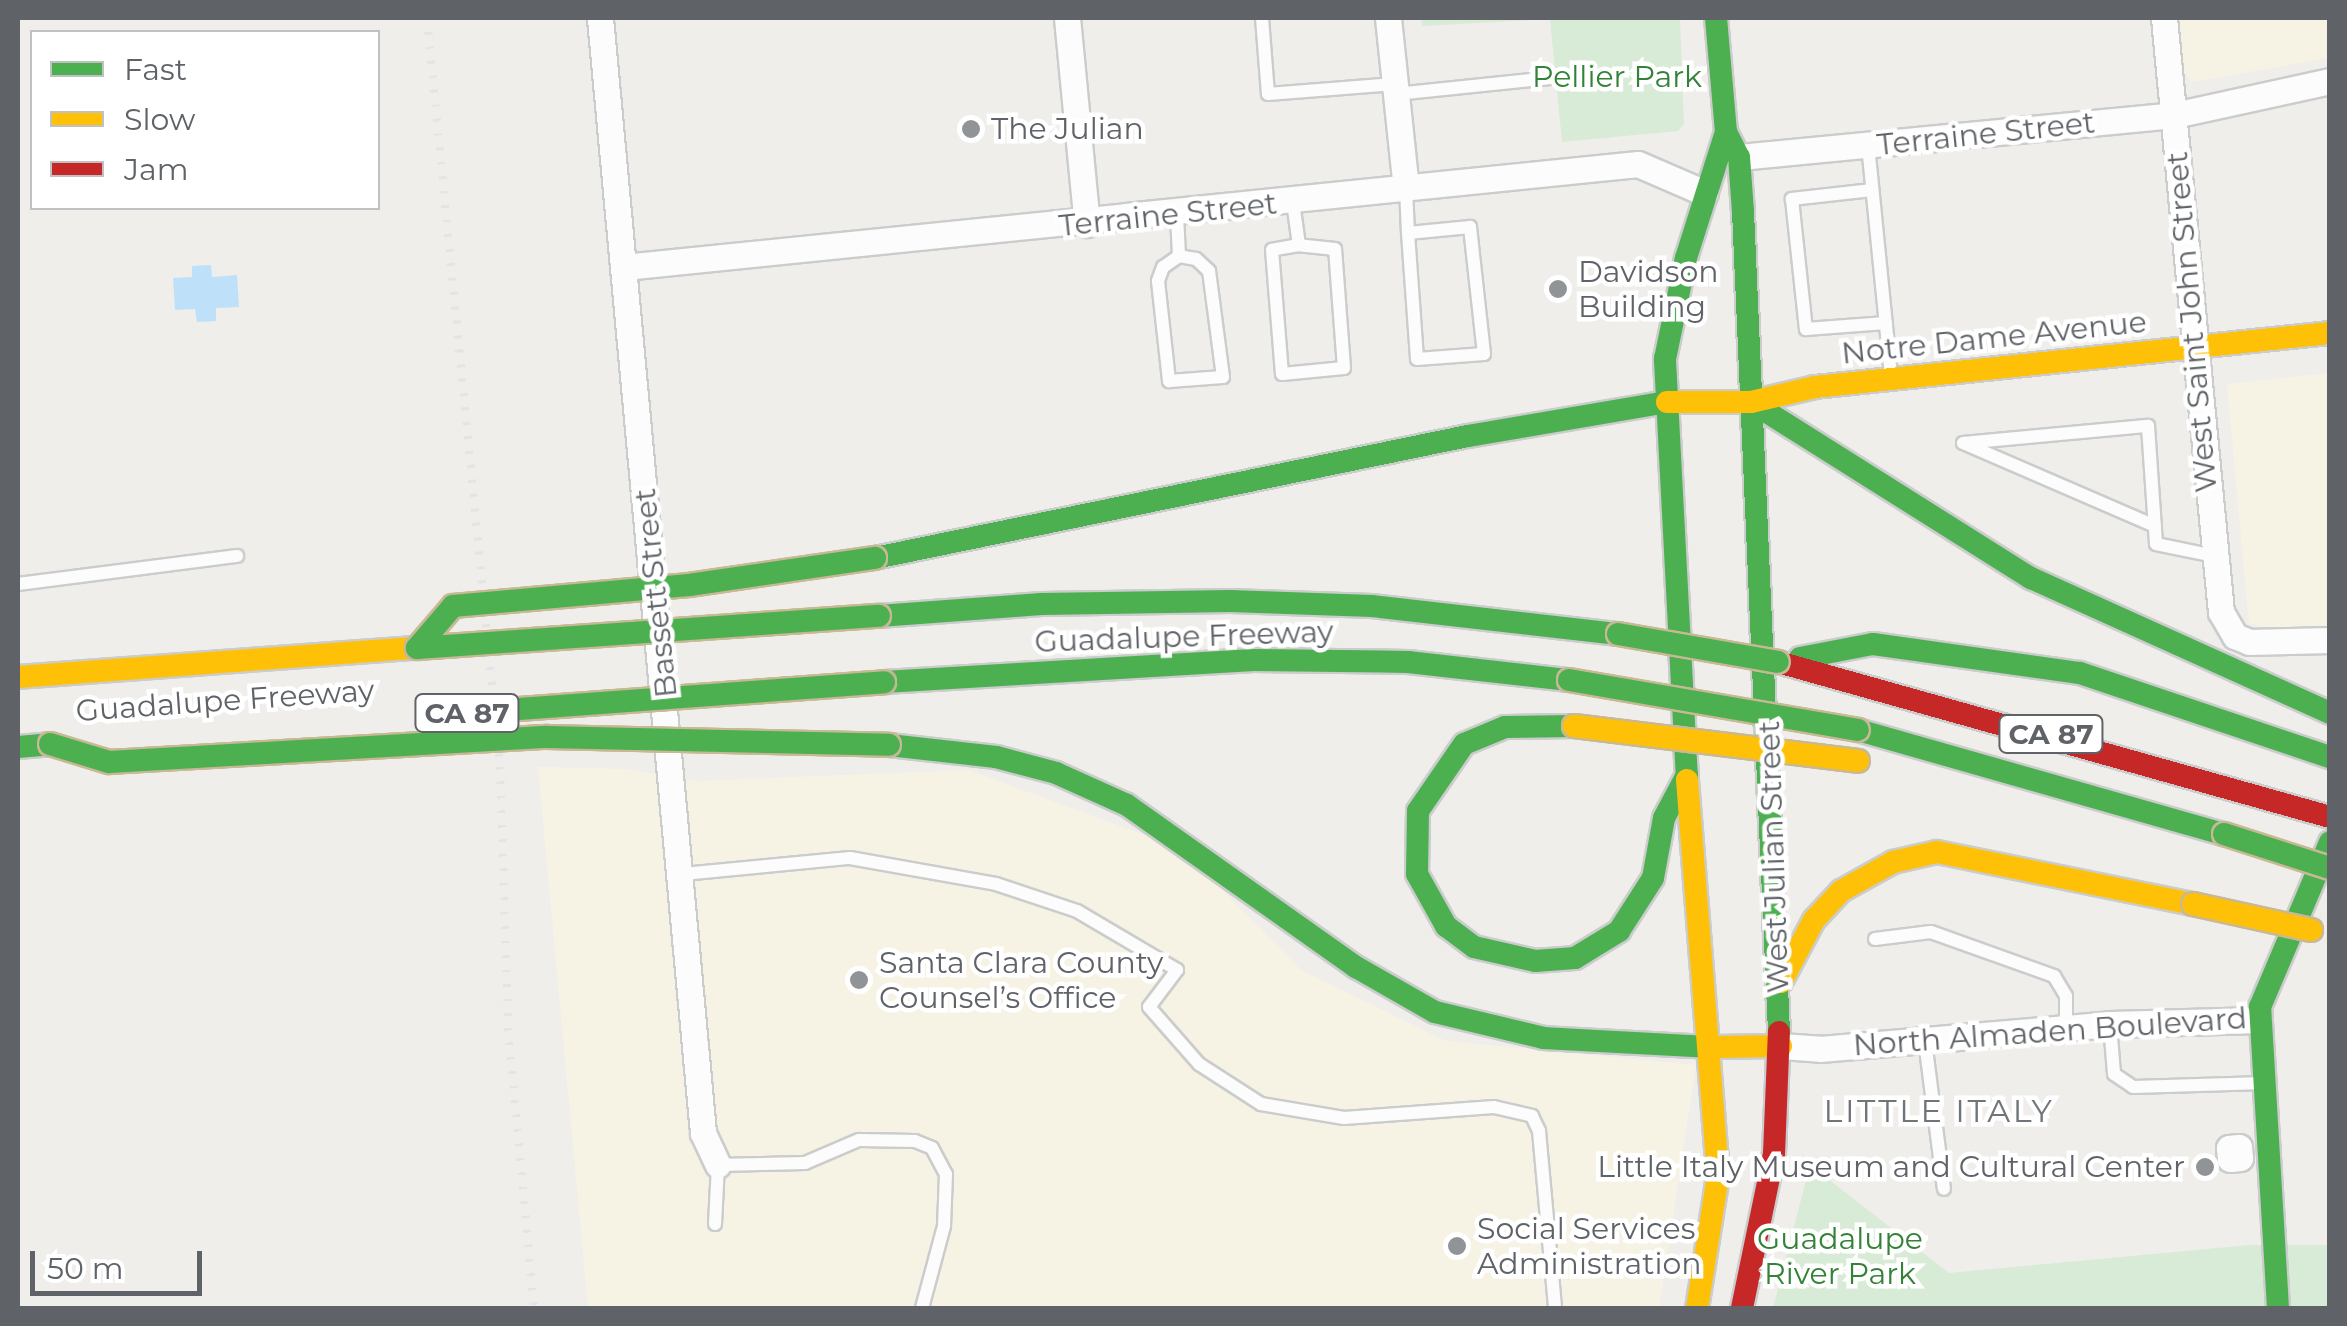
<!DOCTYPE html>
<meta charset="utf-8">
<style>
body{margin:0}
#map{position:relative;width:2347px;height:1326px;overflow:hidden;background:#efeeea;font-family:Montserrat,sans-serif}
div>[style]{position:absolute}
.commercial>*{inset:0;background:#f7f3e4}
.green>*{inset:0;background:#d8ebd6}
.water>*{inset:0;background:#bfe0f9}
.roads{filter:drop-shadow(2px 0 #cbcccc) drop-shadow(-2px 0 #cbcccc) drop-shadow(0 2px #cbcccc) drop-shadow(0 -2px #cbcccc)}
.lane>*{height:12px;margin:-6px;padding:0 6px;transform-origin:6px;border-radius:6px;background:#fdfcfc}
.street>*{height:25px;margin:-12.5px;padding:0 12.5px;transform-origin:12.5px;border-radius:12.5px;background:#fdfcfc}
.fast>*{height:22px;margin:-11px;padding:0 11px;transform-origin:11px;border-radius:11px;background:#4caf50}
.slow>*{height:22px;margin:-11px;padding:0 11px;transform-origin:11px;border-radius:11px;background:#ffc107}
.jam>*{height:22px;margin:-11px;padding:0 11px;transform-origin:11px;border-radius:11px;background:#c62828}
.rail>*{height:8px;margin-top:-4px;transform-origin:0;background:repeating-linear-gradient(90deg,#e4e4e4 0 2.5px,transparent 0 14.5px)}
.bridges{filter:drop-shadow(2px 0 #c8b996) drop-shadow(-2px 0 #c8b996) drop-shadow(0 2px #c8b996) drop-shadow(0 -2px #c8b996)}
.fast-bridge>*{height:22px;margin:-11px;padding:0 11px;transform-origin:11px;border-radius:11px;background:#4caf50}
.slow-bridge>*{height:22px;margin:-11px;padding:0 11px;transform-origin:11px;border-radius:11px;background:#ffc107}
.dots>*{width:28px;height:28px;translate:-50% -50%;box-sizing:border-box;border:5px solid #fff;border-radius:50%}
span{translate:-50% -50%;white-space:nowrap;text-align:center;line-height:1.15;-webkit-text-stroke:9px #fff;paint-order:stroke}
.shield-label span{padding:2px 8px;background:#fff;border:2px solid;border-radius:8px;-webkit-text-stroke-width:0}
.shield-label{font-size:28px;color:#5f6368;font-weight:700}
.park-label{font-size:30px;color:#348238}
.poi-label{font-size:30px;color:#5f6368}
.left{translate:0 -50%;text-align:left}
.right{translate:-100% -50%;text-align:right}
.street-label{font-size:30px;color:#5f6368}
.neighbourhood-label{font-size:32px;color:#70757a;letter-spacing:2.5px}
.frame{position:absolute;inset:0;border:20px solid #5f6368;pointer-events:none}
.legend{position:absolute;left:30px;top:30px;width:350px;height:180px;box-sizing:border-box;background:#fff;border:2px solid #bfc1c3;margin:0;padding:12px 18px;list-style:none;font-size:30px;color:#5f6368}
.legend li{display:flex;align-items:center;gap:20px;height:50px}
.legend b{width:50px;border:2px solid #bfc1c3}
.scale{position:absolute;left:30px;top:1251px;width:172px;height:45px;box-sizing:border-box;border:5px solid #5f6368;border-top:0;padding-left:12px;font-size:30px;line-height:35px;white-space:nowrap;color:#5f6368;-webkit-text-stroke:8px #fff;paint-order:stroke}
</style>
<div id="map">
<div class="commercial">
<i style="clip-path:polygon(2177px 18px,2329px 18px,2329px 58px,2191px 82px,2181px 65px)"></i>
<i style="clip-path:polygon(2329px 373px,2329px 643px,2249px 623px,2227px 384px)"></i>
<i style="clip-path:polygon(538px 767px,625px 769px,697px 781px,969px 770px,1182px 849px,1301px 970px,1446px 1041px,1696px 1065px,1659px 1308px,588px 1308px)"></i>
</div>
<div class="green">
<i style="clip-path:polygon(1421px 18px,1680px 18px,1684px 124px,1678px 131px,1562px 142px,1550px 19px,1422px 26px)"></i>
<i style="clip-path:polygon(1810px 1165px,1949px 1273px,2250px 1245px,2329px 1245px,2329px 1308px,1773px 1308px)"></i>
</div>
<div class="water">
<i style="clip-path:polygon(211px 265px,212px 277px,237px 275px,239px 307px,216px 308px,216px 321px,197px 322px,195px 309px,175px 310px,173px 278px,192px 277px,192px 266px)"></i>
</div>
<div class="roads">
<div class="lane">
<i style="left:1262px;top:18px;width:76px;rotate:85.5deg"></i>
<i style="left:1268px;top:94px;width:127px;rotate:-4.5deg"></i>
<i style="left:1396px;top:94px;width:155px;rotate:-5.9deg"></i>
<i style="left:1868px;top:145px;width:233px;rotate:84.3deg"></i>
<i style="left:1406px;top:188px;width:45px;rotate:87.5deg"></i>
<i style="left:1408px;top:233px;width:126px;rotate:85.9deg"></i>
<i style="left:1417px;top:359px;width:67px;rotate:-4.3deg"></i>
<i style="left:1484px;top:354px;width:128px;rotate:-96.3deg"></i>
<i style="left:1470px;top:227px;width:62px;rotate:174.5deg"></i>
<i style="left:1872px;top:190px;width:81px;rotate:173.6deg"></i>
<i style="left:1792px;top:199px;width:131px;rotate:83.9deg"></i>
<i style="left:1806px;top:329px;width:80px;rotate:-4.3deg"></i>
<i style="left:1293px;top:202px;width:43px;rotate:82.1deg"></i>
<i style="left:1299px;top:245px;width:27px;rotate:170deg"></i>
<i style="left:1272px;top:250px;width:124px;rotate:85.4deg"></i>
<i style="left:1282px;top:374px;width:62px;rotate:-5.5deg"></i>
<i style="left:1344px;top:368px;width:119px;rotate:-94.3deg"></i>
<i style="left:1335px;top:249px;width:36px;rotate:-174deg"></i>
<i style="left:1177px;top:215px;width:41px;rotate:87.2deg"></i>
<i style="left:1179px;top:256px;width:19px;rotate:145deg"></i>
<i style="left:1163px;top:267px;width:15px;rotate:110deg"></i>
<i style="left:1158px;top:281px;width:101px;rotate:83.7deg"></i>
<i style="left:1169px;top:381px;width:54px;rotate:-4.2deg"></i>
<i style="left:1223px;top:377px;width:107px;rotate:-97.5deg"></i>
<i style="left:1209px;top:271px;width:18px;rotate:-137deg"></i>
<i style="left:1196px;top:259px;width:17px;rotate:-170deg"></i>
<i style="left:2155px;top:526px;width:209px;rotate:-156.6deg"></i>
<i style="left:1963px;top:443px;width:186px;rotate:-5.3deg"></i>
<i style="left:2148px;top:426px;width:118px;rotate:86.1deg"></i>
<i style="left:2156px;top:544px;width:59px;rotate:11.7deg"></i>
<i style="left:18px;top:584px;width:221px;rotate:-7.3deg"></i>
<i style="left:683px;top:874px;width:168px;rotate:-5.5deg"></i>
<i style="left:850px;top:858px;width:148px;rotate:10.1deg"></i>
<i style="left:996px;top:884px;width:85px;rotate:18.4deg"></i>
<i style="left:1077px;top:911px;width:116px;rotate:30.5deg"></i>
<i style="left:1177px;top:970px;width:46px;rotate:127.1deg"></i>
<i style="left:1149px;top:1007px;width:76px;rotate:48.7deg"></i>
<i style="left:1199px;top:1064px;width:74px;rotate:32.8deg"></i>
<i style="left:1261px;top:1104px;width:84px;rotate:9.6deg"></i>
<i style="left:1344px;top:1118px;width:150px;rotate:-4.2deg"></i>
<i style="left:1494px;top:1107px;width:39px;rotate:13deg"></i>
<i style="left:1532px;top:1116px;width:17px;rotate:65deg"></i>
<i style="left:1539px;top:1131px;width:178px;rotate:84.8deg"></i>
<i style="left:1875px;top:939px;width:56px;rotate:-7.1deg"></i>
<i style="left:1931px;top:932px;width:131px;rotate:19.7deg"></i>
<i style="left:2054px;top:976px;width:23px;rotate:59deg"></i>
<i style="left:2066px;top:996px;width:31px;rotate:90deg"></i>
<i style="left:2110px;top:1024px;width:50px;rotate:85.4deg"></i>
<i style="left:2114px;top:1074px;width:23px;rotate:34deg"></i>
<i style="left:2133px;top:1087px;width:131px;rotate:-1.7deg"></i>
<i style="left:1925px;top:1041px;width:149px;rotate:82.7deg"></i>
<i style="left:715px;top:1224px;width:59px;rotate:-87.1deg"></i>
<i style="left:718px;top:1165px;width:87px;rotate:-1.3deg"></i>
<i style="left:805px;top:1163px;width:59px;rotate:-23.1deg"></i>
<i style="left:859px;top:1140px;width:56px;rotate:1deg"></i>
<i style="left:915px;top:1141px;width:18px;rotate:22deg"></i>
<i style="left:932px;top:1148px;width:30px;rotate:62deg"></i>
<i style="left:946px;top:1174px;width:52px;rotate:92.2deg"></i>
<i style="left:944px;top:1226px;width:85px;rotate:105deg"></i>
</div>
<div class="street">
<i style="left:600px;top:18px;width:1120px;rotate:84.72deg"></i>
<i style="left:703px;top:1133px;width:35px;rotate:65deg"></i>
<i style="left:1067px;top:18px;width:207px;rotate:84.5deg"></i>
<i style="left:1388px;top:18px;width:171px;rotate:84deg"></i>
<i style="left:2164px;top:18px;width:597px;rotate:84.52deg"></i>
<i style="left:2221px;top:612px;width:28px;rotate:60deg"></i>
<i style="left:2235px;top:636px;width:15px;rotate:23deg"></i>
<i style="left:2249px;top:642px;width:81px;rotate:-1.4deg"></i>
<i style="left:1739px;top:157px;width:437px;rotate:-5.5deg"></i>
<i style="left:2174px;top:115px;width:160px;rotate:-12.3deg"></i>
<i style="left:624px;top:267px;width:1019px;rotate:-5.8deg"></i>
<i style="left:1638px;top:164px;width:73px;rotate:23.4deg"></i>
<i style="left:1781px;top:1046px;width:39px;rotate:4deg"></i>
<i style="left:1820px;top:1049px;width:291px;rotate:-4.9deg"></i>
<i style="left:2110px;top:1024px;width:149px;rotate:-1.5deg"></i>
<i style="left:2239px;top:1147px;width:11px;rotate:85deg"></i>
<i style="left:2240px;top:1158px;width:10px;rotate:174deg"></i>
<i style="left:2230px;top:1159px;width:11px;rotate:-95deg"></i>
<i style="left:2229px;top:1148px;width:10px;rotate:-6deg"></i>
</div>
<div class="fast">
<i style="left:1716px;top:18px;width:114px;rotate:85deg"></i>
<i style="left:1726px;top:132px;width:28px;rotate:63deg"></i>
<i style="left:1739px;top:157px;width:54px;rotate:85.8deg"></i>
<i style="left:1743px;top:211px;width:822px;rotate:87.49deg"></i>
<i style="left:1751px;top:402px;width:331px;rotate:32.2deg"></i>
<i style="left:2031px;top:578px;width:328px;rotate:24.3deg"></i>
<i style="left:875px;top:558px;width:605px;rotate:-11.63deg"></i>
<i style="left:1468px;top:436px;width:202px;rotate:-9.7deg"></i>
<i style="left:879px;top:616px;width:163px;rotate:-4.2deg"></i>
<i style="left:1042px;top:604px;width:188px;rotate:-0.9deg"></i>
<i style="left:1230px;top:601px;width:142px;rotate:2deg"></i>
<i style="left:1372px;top:606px;width:248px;rotate:6.5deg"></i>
<i style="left:1800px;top:658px;width:74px;rotate:-10.9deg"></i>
<i style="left:1873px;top:644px;width:209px;rotate:8deg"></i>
<i style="left:2080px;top:673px;width:264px;rotate:18.6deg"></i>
<i style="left:884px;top:682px;width:370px;rotate:-3.4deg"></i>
<i style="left:1253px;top:660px;width:155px;rotate:0.7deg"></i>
<i style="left:1408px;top:662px;width:162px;rotate:6.4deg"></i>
<i style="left:1574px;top:726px;width:69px;rotate:179.2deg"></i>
<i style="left:1505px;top:727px;width:44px;rotate:157.5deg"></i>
<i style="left:1464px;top:744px;width:81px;rotate:124.5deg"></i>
<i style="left:1418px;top:811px;width:63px;rotate:90.9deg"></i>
<i style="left:1417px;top:874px;width:60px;rotate:60.9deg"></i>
<i style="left:1446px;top:926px;width:35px;rotate:37deg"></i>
<i style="left:1474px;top:947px;width:63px;rotate:12.9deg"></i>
<i style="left:1535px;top:961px;width:40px;rotate:-4.3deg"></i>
<i style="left:1575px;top:958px;width:52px;rotate:-31.5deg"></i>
<i style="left:1619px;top:931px;width:63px;rotate:-57.3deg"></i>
<i style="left:1653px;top:878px;width:61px;rotate:-79.6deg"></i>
<i style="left:1664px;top:818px;width:49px;rotate:-61.9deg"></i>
<i style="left:1858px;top:730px;width:380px;rotate:15.9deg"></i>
<i style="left:889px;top:745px;width:108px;rotate:6.4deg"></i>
<i style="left:996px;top:757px;width:62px;rotate:14.9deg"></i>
<i style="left:1056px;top:773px;width:78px;rotate:24.3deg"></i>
<i style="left:1127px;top:805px;width:281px;rotate:35.3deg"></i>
<i style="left:1356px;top:967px;width:91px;rotate:29.7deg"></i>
<i style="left:1435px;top:1012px;width:112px;rotate:13.4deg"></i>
<i style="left:1544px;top:1038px;width:167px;rotate:3.1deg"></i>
<i style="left:18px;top:747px;width:32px;rotate:-5deg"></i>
<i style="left:1687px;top:780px;width:422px;rotate:-93deg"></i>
<i style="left:1665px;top:359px;width:103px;rotate:-78.3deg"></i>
<i style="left:1686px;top:258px;width:132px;rotate:-72.4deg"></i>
<i style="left:2278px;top:1308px;width:302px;rotate:-93.4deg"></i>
<i style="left:2260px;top:1007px;width:179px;rotate:-67deg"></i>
</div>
<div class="slow">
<i style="left:1667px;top:402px;width:84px"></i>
<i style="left:1751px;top:402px;width:66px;rotate:-13.2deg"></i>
<i style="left:1815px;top:387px;width:518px;rotate:-5.99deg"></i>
<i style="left:18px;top:677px;width:400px;rotate:-4.2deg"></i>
<i style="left:1687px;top:780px;width:397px;rotate:85.5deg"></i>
<i style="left:1718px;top:1176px;width:134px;rotate:99deg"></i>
<i style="left:1781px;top:982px;width:70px;rotate:-62deg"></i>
<i style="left:1814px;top:920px;width:40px;rotate:-47deg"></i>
<i style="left:1841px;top:891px;width:60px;rotate:-29.1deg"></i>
<i style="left:1893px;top:862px;width:45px;rotate:-12.8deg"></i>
<i style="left:1937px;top:852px;width:261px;rotate:11.5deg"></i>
<i style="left:1711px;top:1047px;width:70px;rotate:-0.8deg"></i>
</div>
<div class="jam">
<i style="left:1778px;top:662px;width:573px;rotate:15.68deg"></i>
<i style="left:1742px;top:1308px;width:157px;rotate:-78.3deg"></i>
<i style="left:1774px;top:1154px;width:122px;rotate:-87.7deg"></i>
</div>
</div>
<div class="rail">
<i style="left:427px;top:18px;width:753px;rotate:84.43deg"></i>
<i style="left:500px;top:767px;width:261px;rotate:88.2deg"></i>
<i style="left:508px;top:1028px;width:281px;rotate:84.7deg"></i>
</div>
<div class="bridges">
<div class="fast-bridge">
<i style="left:1618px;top:634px;width:162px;rotate:9.9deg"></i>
<i style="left:417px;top:648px;width:55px;rotate:-49.4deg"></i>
<i style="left:453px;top:606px;width:237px;rotate:-5.1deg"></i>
<i style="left:689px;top:585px;width:188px;rotate:-8.3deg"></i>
<i style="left:417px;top:648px;width:463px;rotate:-4deg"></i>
<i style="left:1569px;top:680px;width:293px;rotate:9.8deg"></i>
<i style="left:506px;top:710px;width:379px;rotate:-4.2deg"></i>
<i style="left:50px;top:744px;width:62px;rotate:17deg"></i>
<i style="left:109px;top:762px;width:439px;rotate:-3.3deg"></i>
<i style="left:547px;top:737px;width:342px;rotate:1.3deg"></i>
<i style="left:2224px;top:834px;width:111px;rotate:17.8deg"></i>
</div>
<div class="slow-bridge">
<i style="left:1574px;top:726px;width:286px;rotate:7deg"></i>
<i style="left:2193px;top:904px;width:121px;rotate:12.4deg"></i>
</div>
</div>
<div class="dots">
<i style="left:971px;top:129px;background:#919496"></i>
<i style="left:1558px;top:289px;background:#919496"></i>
<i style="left:859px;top:980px;background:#919496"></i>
<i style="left:2205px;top:1167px;background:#919496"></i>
<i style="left:1457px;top:1246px;background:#919496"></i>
</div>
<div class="shield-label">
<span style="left:467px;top:713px">CA 87</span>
<span style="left:2051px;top:734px">CA 87</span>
</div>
<div class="park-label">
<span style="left:1617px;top:77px">Pellier Park</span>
<span style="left:1840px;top:1256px">Guadalupe<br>River Park</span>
</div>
<div class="poi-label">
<span class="left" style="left:991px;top:129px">The Julian</span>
<span class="left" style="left:1578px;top:289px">Davidson<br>Building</span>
<span class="left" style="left:879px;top:980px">Santa Clara County<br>Counsel’s Office</span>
<span class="right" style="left:2185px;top:1167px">Little Italy Museum and Cultural Center</span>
<span class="left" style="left:1477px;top:1246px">Social Services<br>Administration</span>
</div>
<div class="street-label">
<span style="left:1986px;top:134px;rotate:-6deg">Terraine Street</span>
<span style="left:1168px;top:215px;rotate:-6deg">Terraine Street</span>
<span style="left:2192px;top:322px;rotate:-95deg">West Saint John Street</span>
<span style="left:1994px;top:338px;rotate:-6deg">Notre Dame Avenue</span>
<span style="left:656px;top:593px;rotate:-96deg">Bassett Street</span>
<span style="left:1184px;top:637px;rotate:-2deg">Guadalupe Freeway</span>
<span style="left:225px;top:701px;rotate:-4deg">Guadalupe Freeway</span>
<span style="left:1774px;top:857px;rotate:-92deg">West Julian Street</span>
<span style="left:2050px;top:1032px;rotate:-4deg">North Almaden Boulevard</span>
</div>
<div class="neighbourhood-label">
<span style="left:1939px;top:1111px">LITTLE ITALY</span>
</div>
<div class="frame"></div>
<ul class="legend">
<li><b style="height:12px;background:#4caf50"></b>Fast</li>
<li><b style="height:12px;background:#ffc107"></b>Slow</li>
<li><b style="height:12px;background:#c62828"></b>Jam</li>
</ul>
<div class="scale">50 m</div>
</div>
